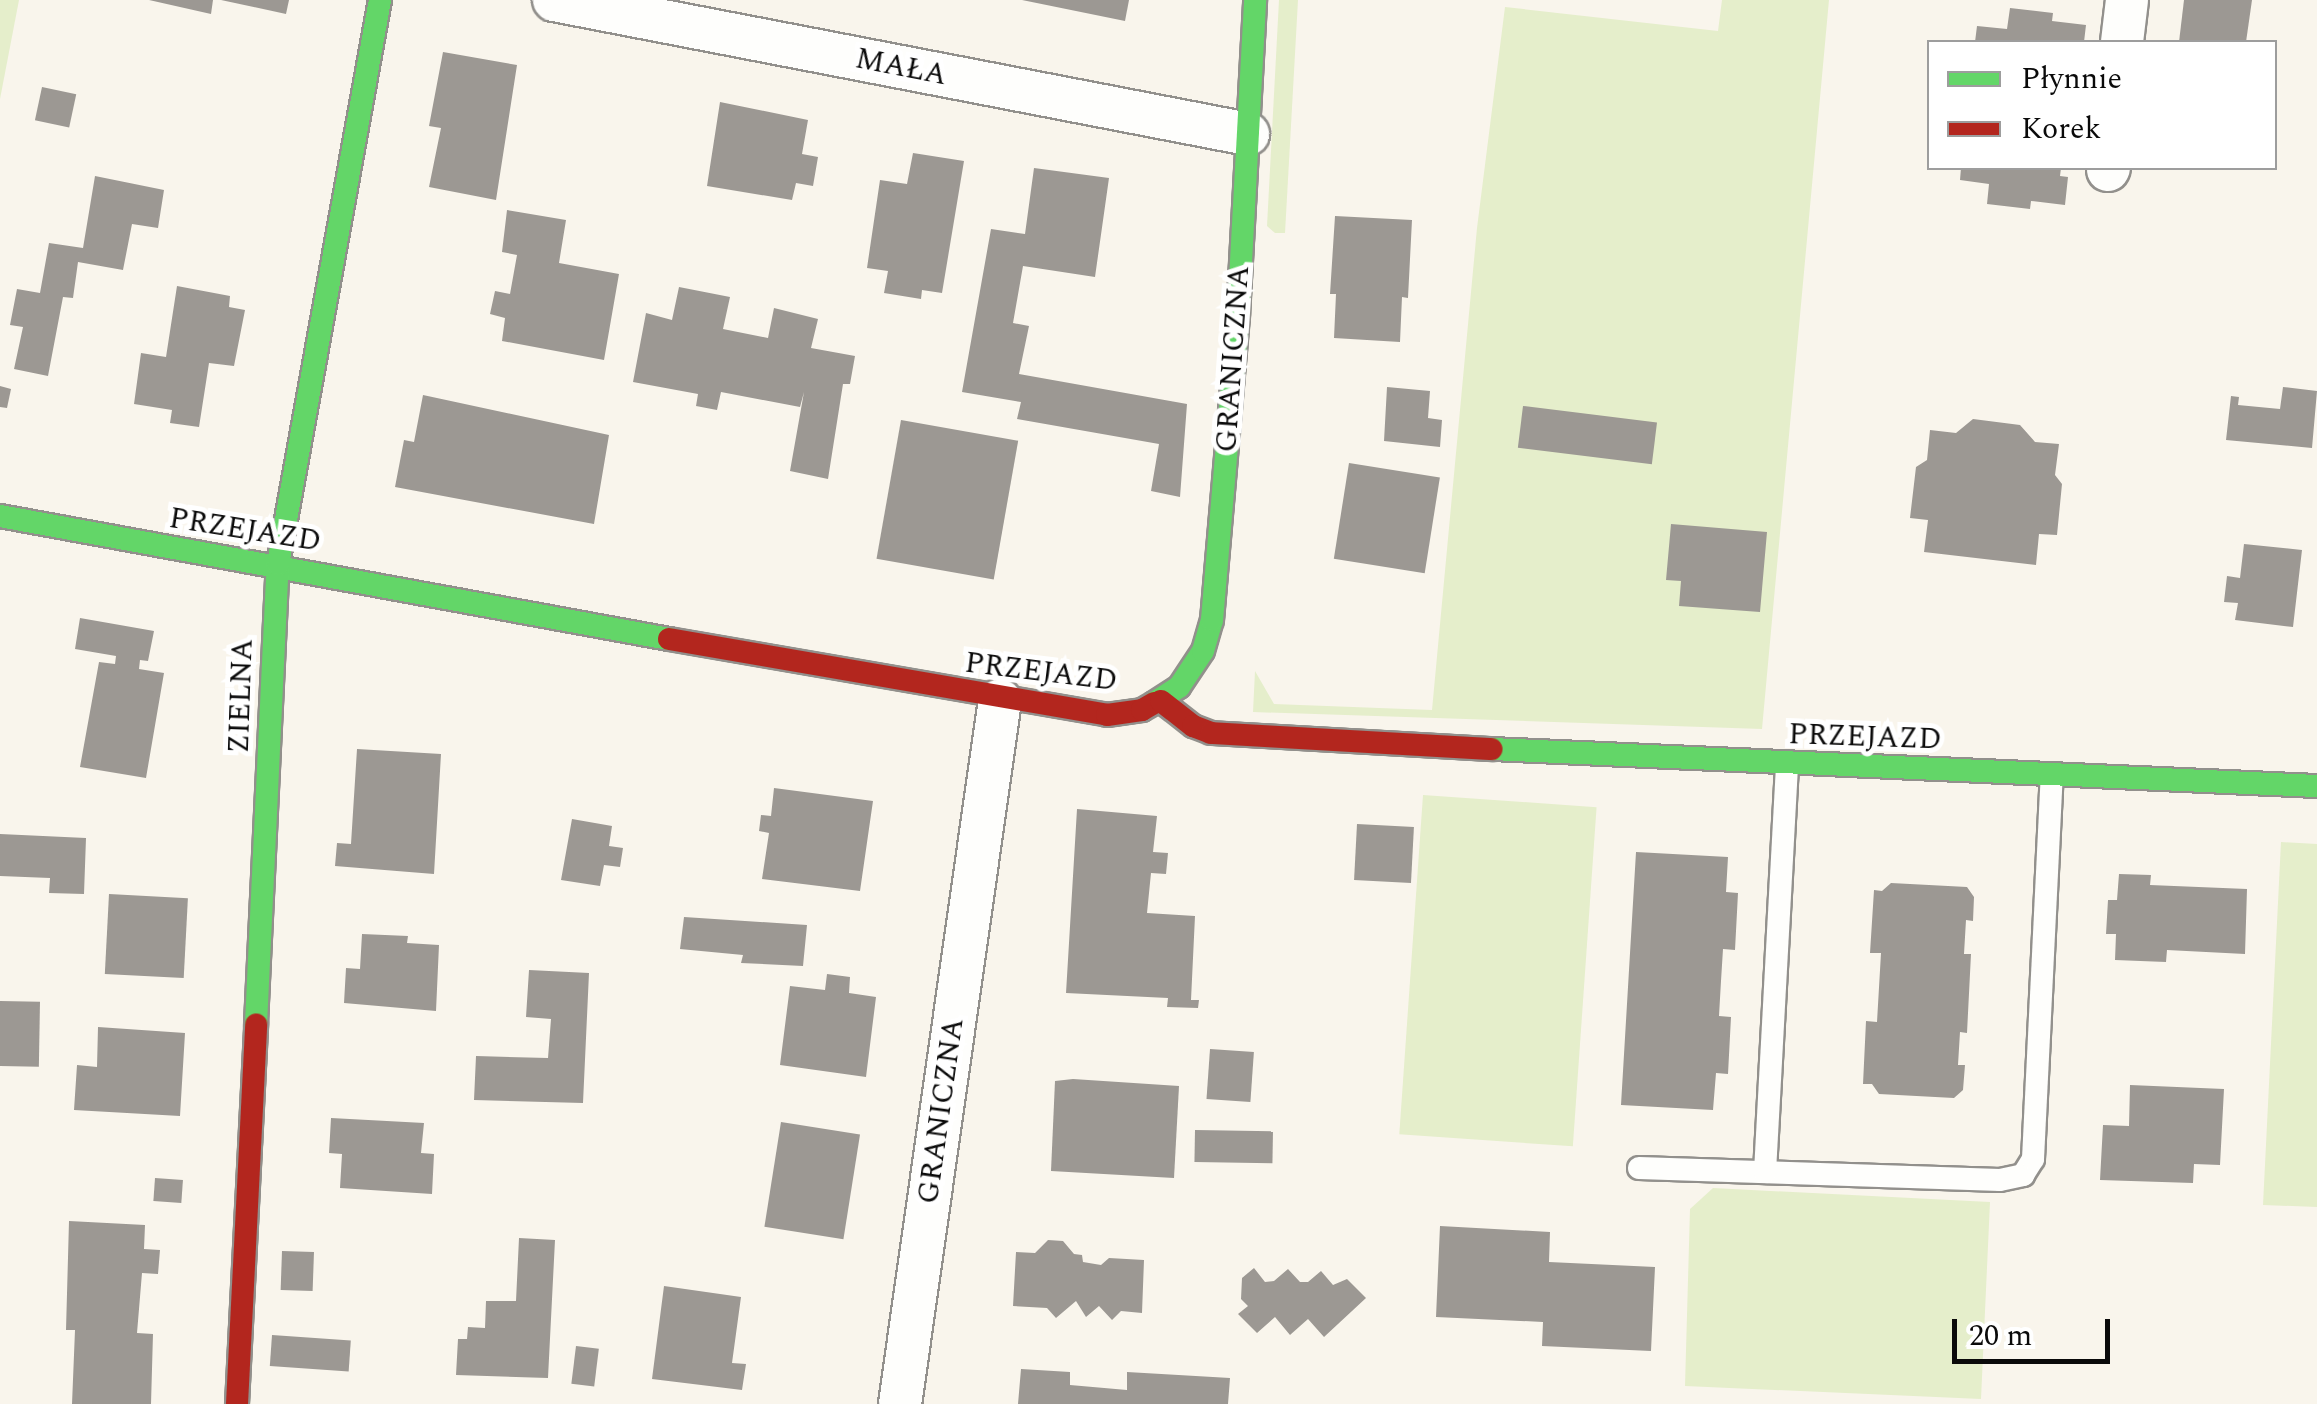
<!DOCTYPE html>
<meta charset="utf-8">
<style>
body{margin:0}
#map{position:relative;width:2317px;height:1404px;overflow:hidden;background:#f9f5ec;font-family:Spectral,serif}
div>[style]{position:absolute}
.green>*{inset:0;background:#e5eecb;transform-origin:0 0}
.building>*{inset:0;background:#9c9893;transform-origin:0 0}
.roads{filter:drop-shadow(2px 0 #92908c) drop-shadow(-2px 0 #92908c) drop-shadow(0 2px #92908c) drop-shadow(0 -2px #92908c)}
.lane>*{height:22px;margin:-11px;padding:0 11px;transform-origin:11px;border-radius:11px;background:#fefefc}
.street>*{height:42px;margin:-21px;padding:0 21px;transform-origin:21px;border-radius:21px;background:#fefefc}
.fast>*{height:22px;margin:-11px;padding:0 11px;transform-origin:11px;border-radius:11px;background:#63d668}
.jam>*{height:22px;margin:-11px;padding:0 11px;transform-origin:11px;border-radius:11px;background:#b3261e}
span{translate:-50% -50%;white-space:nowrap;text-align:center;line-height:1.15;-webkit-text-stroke:10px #fff;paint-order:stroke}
.street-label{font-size:30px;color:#0a0a0a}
.legend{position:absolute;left:1927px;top:40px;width:350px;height:130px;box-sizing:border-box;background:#fff;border:2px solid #9d9d9d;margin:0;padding:12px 18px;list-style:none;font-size:30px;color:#0a0a0a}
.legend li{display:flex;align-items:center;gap:20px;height:50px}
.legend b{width:50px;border:2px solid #9d9d9d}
.scale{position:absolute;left:1952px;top:1319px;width:158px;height:45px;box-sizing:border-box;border:5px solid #0a0a0a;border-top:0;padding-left:12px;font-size:30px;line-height:35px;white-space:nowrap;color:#0a0a0a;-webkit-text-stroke:8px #fff;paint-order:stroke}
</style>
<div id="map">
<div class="green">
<i style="clip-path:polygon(0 0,19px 0,0 99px)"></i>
<i style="clip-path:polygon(1279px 0,1298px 0,1285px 233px,1275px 233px,1267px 226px)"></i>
<i style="clip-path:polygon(1722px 0,1829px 0,1762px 729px,1253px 712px,1255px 671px,1274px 704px,1432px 710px,1477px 228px,1505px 7px,1718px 31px)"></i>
<i style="left:1423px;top:795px;width:174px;height:340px;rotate:4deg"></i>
<i style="clip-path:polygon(2281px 842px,2317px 844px,2317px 1207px,2263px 1205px)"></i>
<i style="clip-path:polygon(1713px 1188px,1990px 1202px,1981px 1399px,1685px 1386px,1690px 1209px)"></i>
</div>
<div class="building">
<i style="clip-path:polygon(149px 0,213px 0,211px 14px)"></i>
<i style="clip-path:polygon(221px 0,289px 0,286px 14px)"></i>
<i style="clip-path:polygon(1022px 0,1129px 0,1125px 21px)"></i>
<i style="clip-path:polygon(2184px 0,2252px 0,2246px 42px,2179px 42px)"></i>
<i style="clip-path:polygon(2010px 8px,2053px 13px,2052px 21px,2086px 25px,2084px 42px,1975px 42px,1977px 26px,2007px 29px)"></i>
<i style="clip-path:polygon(443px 52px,517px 65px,496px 200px,429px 187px,441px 128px,429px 126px)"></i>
<i style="left:42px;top:87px;width:35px;height:34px;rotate:12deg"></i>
<i style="clip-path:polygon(720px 102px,808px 120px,802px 154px,818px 157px,813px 186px,796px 183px,792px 200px,707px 186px)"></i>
<i style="clip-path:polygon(913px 153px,964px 161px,942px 293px,922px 290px,921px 299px,884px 293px,888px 271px,867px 268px,880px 180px,907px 184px)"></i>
<i style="clip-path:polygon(1034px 168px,1109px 178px,1095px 277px,1023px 266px,1013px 323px,1029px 326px,1019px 374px,1187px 404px,1180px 497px,1151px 491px,1159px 444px,1017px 419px,1021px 402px,962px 392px,991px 229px,1025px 234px)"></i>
<i style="clip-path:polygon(1961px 168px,2061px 168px,2060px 176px,2068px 177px,2065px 205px,2031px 201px,2030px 209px,1987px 204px,1989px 184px,1960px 180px)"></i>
<i style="clip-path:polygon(95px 176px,164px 190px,158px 228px,132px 224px,123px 270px,78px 262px,73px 298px,63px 297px,48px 376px,14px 369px,23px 327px,10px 325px,17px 289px,40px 293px,49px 243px,83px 248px)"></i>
<i style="clip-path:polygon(507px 210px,566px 220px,559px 263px,619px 274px,604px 360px,502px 341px,505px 318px,490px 314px,495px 291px,510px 294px,517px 255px,502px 252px)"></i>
<i style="clip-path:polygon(1335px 216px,1412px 220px,1408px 298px,1402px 297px,1400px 342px,1334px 338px,1336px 294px,1330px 294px)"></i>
<i style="clip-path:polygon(177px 286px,230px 296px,229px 307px,245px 310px,234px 366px,209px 363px,199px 427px,170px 423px,172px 410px,134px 404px,141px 353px,166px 357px)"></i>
<i style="clip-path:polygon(679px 287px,730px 297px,723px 329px,768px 338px,774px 308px,818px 319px,811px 348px,855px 356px,850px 384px,843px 384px,828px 479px,790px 471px,804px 392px,800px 407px,721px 392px,717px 410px,696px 406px,698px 394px,633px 382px,646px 313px,672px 320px)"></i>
<i style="clip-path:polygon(0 386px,11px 389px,7px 408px,0 407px)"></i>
<i style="clip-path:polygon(1387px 387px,1430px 391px,1428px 418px,1442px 420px,1440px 447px,1384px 441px)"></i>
<i style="clip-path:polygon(2283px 387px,2317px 391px,2312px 448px,2226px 440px,2231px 396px,2239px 397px,2238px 405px,2280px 409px)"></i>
<i style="clip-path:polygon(423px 395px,609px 435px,594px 524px,395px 487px,404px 440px,414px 442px)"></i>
<i style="left:1523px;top:406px;width:135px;height:42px;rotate:7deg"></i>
<i style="clip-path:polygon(1973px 419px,2020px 425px,2035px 442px,2059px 444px,2055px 475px,2062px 484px,2057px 535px,2039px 534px,2036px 565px,1924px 552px,1928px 520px,1910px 518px,1916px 467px,1927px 460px,1930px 430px,1956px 433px)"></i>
<i style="left:901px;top:420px;width:119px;height:141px;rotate:10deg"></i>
<i style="left:1349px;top:463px;width:92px;height:97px;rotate:9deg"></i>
<i style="clip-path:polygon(1671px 524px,1767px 532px,1760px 612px,1679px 606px,1681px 581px,1666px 580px)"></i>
<i style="clip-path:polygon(2244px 544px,2302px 550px,2293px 627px,2235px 620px,2238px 603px,2224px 602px,2227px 576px,2240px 578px)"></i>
<i style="clip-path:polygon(80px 618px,154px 631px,148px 661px,140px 660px,139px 669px,164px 673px,146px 778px,80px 767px,99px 662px,115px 664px,116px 656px,75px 649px)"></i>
<i style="clip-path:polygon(357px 749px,441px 754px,434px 874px,335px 866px,337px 843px,351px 844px)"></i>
<i style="clip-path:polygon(774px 788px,873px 801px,860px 891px,762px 879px,769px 833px,759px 831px,761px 815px,771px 816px)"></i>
<i style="clip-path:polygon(1077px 809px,1157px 816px,1153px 852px,1168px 853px,1166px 874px,1151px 873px,1147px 913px,1195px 916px,1191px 1000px,1199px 1000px,1198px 1008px,1167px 1007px,1168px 998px,1066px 993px)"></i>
<i style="clip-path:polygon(572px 819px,612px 826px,609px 846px,623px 848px,620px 867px,604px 865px,600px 886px,561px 880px)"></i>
<i style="left:1357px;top:824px;width:57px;height:56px;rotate:3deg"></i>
<i style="clip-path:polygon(0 834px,86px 838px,84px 894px,49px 893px,50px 878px,0 876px)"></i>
<i style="clip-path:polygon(1636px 852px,1728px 857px,1726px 892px,1738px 893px,1735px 950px,1723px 949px,1721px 981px,1719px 1016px,1731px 1017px,1728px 1074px,1716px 1073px,1713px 1110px,1621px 1105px)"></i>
<i style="clip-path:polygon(2119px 874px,2151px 875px,2150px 885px,2247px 889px,2245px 954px,2167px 950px,2166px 962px,2115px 960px,2116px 934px,2106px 934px,2108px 900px,2117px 900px)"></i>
<i style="clip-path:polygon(1891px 883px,1967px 887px,1974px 897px,1973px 921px,1966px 920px,1964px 954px,1971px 954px,1967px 1033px,1960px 1032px,1958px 1065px,1965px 1065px,1963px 1090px,1954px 1098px,1879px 1094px,1872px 1084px,1863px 1084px,1866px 1021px,1877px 1022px,1881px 953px,1870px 953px,1874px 890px,1882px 891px)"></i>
<i style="left:109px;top:894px;width:79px;height:80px;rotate:3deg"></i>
<i style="clip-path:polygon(684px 917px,807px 925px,803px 966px,741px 963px,743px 955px,680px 949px)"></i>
<i style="clip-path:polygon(362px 934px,408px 936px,407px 943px,439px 945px,436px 1011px,344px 1003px,346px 968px,360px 969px)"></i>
<i style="clip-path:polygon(529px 970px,589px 973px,583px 1103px,474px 1100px,476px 1056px,548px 1058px,551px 1019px,526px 1017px)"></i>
<i style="clip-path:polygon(827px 974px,850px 977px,849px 993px,876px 997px,866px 1077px,780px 1065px,790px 986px,825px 990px)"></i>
<i style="left:0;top:1001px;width:40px;height:65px;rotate:1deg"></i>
<i style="clip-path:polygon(98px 1027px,185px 1033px,180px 1116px,74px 1110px,77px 1065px,97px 1067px)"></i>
<i style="left:1210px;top:1049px;width:44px;height:50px;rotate:4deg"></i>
<i style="clip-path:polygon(1073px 1079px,1179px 1086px,1174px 1178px,1051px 1171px,1055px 1081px)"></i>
<i style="clip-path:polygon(2130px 1085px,2224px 1089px,2220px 1165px,2194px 1164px,2193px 1183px,2100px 1180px,2103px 1125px,2129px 1126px)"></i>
<i style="clip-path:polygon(331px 1118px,424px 1123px,421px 1153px,434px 1154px,432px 1194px,340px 1188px,342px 1154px,329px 1153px)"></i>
<i style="left:781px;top:1122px;width:80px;height:106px;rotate:9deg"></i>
<i style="left:1195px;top:1130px;width:78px;height:32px;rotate:1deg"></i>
<i style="left:155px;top:1178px;width:28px;height:23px;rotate:4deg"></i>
<i style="clip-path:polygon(69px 1221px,145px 1225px,144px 1249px,160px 1250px,158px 1274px,142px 1273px,137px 1333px,153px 1334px,151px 1404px,72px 1404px,75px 1330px,66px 1330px)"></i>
<i style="clip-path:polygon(1440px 1226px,1550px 1232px,1549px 1262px,1655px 1267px,1651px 1351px,1542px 1346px,1543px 1322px,1436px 1317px)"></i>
<i style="clip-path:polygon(519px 1238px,555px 1240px,548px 1378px,456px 1375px,458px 1339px,467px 1339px,468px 1327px,485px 1328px,486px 1301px,516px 1301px)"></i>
<i style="clip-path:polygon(1048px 1240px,1063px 1241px,1074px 1254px,1082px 1255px,1083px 1262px,1101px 1265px,1109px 1258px,1144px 1260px,1142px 1313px,1121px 1311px,1112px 1320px,1099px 1306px,1086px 1317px,1076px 1301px,1056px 1318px,1047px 1308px,1013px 1306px,1016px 1252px,1035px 1253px)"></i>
<i style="left:282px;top:1251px;width:32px;height:39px;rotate:2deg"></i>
<i style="clip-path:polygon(1254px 1268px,1265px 1282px,1274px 1281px,1288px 1269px,1300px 1282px,1308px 1282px,1321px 1271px,1333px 1285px,1347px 1279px,1366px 1298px,1324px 1337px,1308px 1319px,1290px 1335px,1275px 1317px,1257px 1333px,1238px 1314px,1248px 1306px,1241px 1299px,1242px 1278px)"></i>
<i style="clip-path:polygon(664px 1286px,741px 1297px,732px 1363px,746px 1364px,742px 1390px,652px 1379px)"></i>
<i style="left:272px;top:1335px;width:79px;height:31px;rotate:4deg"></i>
<i style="left:576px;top:1346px;width:23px;height:38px;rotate:7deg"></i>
<i style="clip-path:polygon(1021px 1369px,1070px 1372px,1070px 1385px,1127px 1390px,1127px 1372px,1230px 1378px,1228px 1404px,1018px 1404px)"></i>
</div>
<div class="roads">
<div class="lane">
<i style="left:1639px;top:1168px;width:361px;rotate:1.9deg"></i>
<i style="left:2000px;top:1180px;width:24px;rotate:-12deg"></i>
<i style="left:2023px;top:1175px;width:19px;rotate:-58deg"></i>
<i style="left:2033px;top:1159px;width:385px;rotate:-87.2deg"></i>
<i style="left:1765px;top:1172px;width:410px;rotate:-86.9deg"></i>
</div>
<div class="street">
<i style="left:554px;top:0;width:707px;rotate:10.93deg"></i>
<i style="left:2122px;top:42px;width:42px;rotate:-83.2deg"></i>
<i style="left:2108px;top:170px;width:2px;rotate:-63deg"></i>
<i style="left:900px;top:1404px;width:711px;rotate:-81.92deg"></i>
</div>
<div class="fast">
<i style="left:0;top:516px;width:680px;rotate:10.42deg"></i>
<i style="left:1154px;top:703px;width:30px;rotate:-33deg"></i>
<i style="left:1179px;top:687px;width:43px;rotate:-56.3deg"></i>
<i style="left:1203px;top:651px;width:32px;rotate:-74deg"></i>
<i style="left:1212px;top:620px;width:304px;rotate:-85.1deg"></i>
<i style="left:1238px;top:317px;width:317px;rotate:-86.9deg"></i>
<i style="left:1492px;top:749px;width:826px;rotate:2.57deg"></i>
<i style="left:256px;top:1024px;width:461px;rotate:-87.3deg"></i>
<i style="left:278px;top:564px;width:573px;rotate:-79.75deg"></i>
</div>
<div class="jam">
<i style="left:669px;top:639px;width:445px;rotate:9.8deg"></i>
<i style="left:1107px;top:715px;width:35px;rotate:-8deg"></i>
<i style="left:1142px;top:710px;width:14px;rotate:-30deg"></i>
<i style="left:1161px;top:701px;width:41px;rotate:38deg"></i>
<i style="left:1193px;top:726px;width:19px;rotate:21deg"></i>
<i style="left:1211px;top:733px;width:281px;rotate:3.3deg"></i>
<i style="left:237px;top:1404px;width:380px;rotate:-87.1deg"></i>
</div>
</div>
<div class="street-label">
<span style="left:901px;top:67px;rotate:11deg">MAŁA</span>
<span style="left:1233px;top:359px;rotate:-86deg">GRANICZNA</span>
<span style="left:245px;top:530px;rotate:9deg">PRZEJAZD</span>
<span style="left:1041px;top:672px;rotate:7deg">PRZEJAZD</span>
<span style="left:241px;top:696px;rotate:-88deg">ZIELNA</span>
<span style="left:1865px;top:737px;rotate:2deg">PRZEJAZD</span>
<span style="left:941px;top:1111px;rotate:-82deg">GRANICZNA</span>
</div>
<ul class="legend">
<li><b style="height:12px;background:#63d668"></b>Płynnie</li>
<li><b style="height:12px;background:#b3261e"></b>Korek</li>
</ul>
<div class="scale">20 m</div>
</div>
